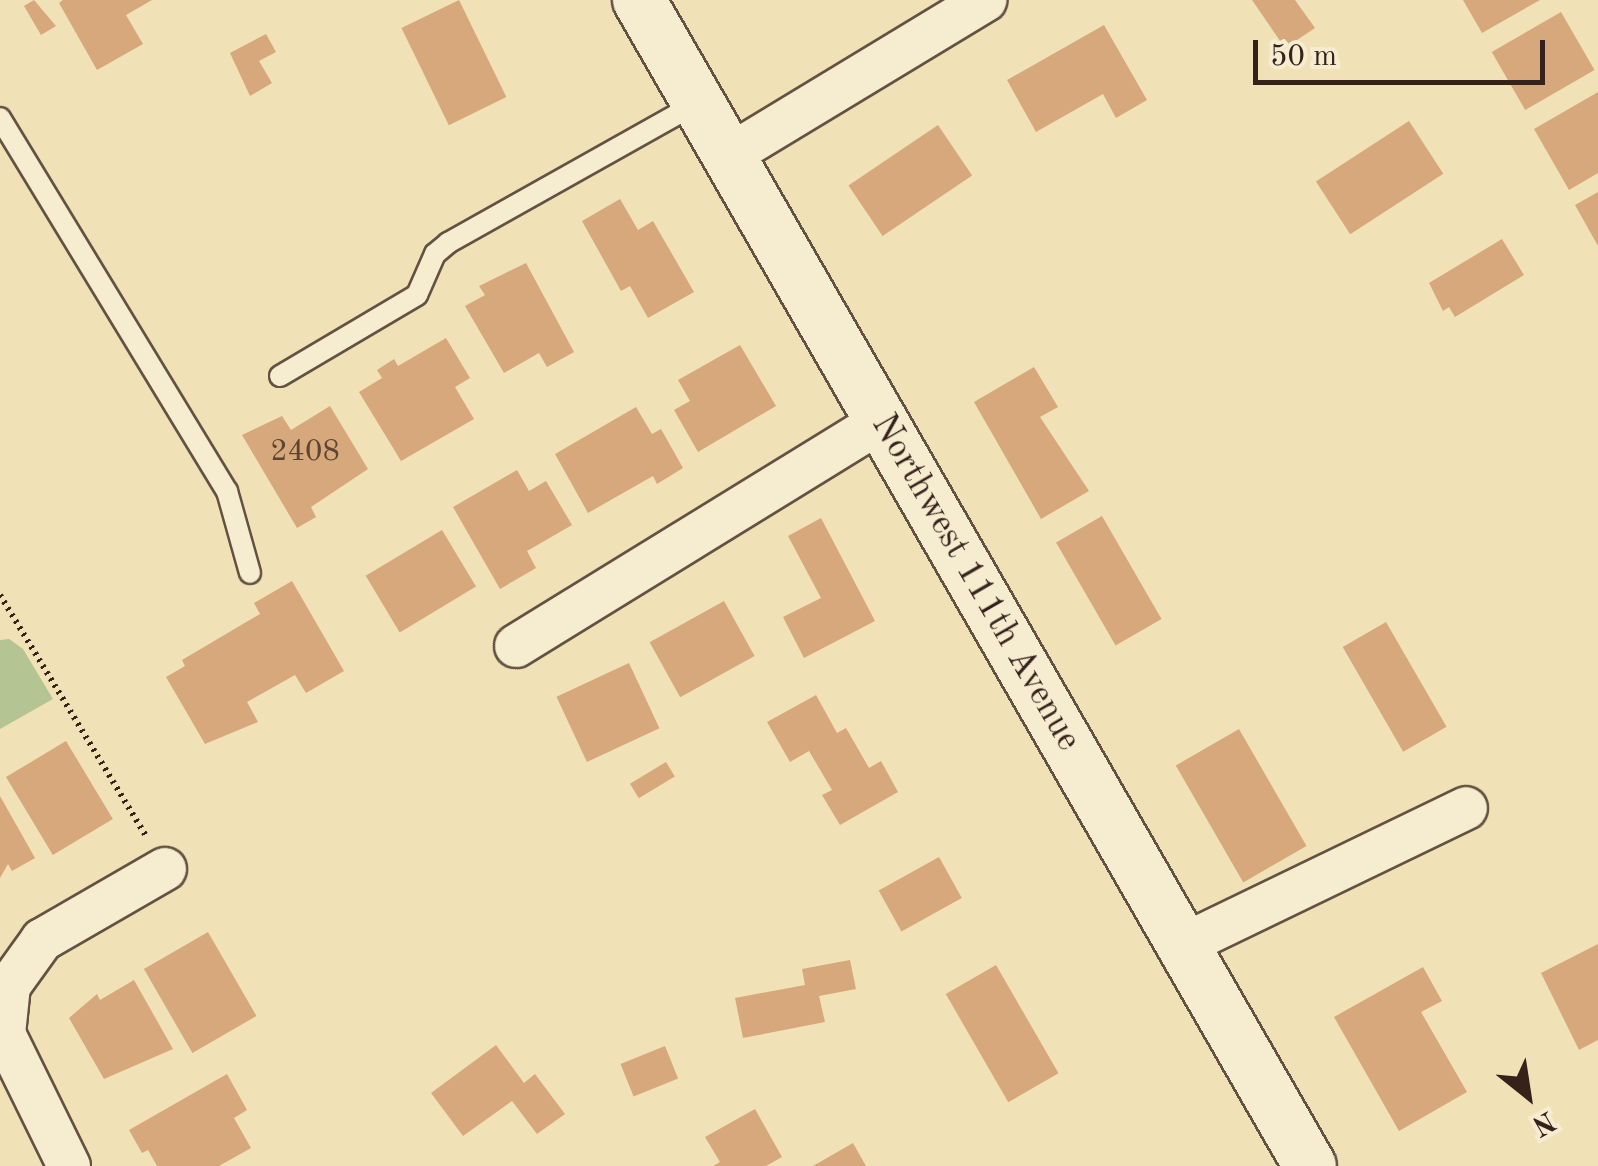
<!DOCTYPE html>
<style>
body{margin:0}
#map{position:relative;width:1598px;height:1166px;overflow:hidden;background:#f1e1b6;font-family:"Old Standard TT",serif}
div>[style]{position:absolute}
.green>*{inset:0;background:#b4c493}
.building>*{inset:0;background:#d7a87b;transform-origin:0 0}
.path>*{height:6px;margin-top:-3px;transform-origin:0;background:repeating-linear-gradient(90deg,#34221b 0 2.5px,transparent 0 7.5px)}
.roads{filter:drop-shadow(2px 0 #635242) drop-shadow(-2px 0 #635242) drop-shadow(0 2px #635242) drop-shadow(0 -2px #635242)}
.service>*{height:20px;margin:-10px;padding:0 10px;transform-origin:10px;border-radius:10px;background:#f6ecd0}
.minor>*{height:42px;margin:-21px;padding:0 21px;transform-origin:21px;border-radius:21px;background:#f6ecd0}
.tertiary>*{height:52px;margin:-26px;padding:0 26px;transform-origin:26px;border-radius:26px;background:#f6ecd0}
span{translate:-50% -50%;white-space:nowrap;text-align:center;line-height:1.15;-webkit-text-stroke:9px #f6ecd0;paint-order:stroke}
.number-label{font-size:30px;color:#5d4433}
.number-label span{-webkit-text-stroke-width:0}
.street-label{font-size:35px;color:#34221b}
.north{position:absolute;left:1478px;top:1046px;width:100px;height:100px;-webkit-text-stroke:8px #f6ecd0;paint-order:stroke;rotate:150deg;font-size:28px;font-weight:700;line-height:40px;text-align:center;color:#34221b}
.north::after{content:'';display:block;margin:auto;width:35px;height:45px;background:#34221b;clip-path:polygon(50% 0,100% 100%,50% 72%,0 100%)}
.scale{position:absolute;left:1253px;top:40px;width:292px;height:45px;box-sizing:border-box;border:5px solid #34221b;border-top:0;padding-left:12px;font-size:30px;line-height:35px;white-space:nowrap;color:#34221b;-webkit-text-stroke:8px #f6ecd0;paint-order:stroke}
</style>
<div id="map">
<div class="green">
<i style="clip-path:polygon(9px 639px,23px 649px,53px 699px,0 729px,0 640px)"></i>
</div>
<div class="building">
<i style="clip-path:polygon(34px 0,56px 26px,41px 35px,24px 6px)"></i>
<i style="clip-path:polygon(63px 0,152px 0,126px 15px,143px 44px,97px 70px,59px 3px)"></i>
<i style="left:459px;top:0;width:108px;height:64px;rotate:64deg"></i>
<i style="clip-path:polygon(1252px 0,1295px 0,1315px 28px,1285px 48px)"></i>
<i style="clip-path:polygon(1463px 0,1540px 0,1482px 33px)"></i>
<i style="left:1561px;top:12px;width:67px;height:80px;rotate:60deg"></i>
<i style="clip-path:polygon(1104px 25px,1147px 100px,1116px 118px,1103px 94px,1036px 132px,1007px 80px)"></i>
<i style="clip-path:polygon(266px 34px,276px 52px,259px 61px,272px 83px,250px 96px,230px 53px)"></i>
<i style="clip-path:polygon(1598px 92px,1598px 173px,1569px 190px,1534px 129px)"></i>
<i style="left:1409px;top:121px;width:63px;height:111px;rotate:57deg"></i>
<i style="left:938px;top:125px;width:61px;height:108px;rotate:56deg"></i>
<i style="clip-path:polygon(1598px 192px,1598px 246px,1575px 205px)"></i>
<i style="clip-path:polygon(620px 199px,638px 230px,653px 221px,694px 292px,648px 318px,630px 286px,621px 291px,582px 221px)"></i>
<i style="clip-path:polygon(1502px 239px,1524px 275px,1455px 317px,1449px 307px,1443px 311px,1429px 283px)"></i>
<i style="clip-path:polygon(526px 263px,574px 352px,547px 367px,539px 353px,504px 373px,465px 306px,485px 295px,479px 286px)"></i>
<i style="clip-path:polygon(446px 338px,470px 378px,455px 387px,474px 419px,401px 461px,359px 392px,382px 378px,377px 370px,394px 359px,398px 366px)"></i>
<i style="clip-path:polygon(740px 345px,776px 406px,698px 452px,674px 410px,690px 401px,678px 380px)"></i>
<i style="clip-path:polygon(1034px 367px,1058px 407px,1040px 417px,1089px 491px,1041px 519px,974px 402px)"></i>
<i style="clip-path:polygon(330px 406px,368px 469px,311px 507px,316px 517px,297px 528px,242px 435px,282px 416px,291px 430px)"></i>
<i style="clip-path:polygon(636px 407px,652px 434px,661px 429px,683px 468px,657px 484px,653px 476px,588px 513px,555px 454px)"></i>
<i style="clip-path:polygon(517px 470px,529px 491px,546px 481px,572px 525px,527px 551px,536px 568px,500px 589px,453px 507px)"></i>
<i style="left:1102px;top:516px;width:119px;height:53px;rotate:60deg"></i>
<i style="clip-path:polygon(821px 518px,875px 621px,804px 658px,783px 617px,821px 598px,788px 536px)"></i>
<i style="left:442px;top:530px;width:66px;height:89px;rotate:59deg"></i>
<i style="clip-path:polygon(292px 581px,344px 671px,306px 693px,295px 675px,247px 702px,258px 722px,205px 744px,166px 677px,185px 666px,182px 660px,260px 614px,254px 603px)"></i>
<i style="left:724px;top:601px;width:63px;height:85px;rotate:61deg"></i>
<i style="left:1386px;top:622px;width:121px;height:50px;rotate:60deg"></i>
<i style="left:629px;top:663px;width:72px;height:80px;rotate:65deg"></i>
<i style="clip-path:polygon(816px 695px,837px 733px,846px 728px,869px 768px,881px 761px,898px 792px,840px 825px,822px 795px,832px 790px,809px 751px,790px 762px,767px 722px)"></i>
<i style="left:1239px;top:729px;width:135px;height:73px;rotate:60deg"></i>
<i style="left:66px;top:741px;width:91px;height:70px;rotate:59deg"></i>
<i style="left:666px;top:762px;width:17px;height:42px;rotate:59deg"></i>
<i style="clip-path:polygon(0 796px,35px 858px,12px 871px,8px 864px,0 878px)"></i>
<i style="left:939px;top:857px;width:47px;height:69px;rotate:61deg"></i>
<i style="left:208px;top:932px;width:97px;height:74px;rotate:60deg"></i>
<i style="clip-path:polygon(1598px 944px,1598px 1040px,1579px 1050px,1541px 973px)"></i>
<i style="clip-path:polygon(850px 960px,856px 989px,819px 996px,825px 1022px,743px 1038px,735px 998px,805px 985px,802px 969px)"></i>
<i style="left:996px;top:965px;width:125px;height:58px;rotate:60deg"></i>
<i style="clip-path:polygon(1423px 967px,1442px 1001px,1421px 1012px,1467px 1092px,1399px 1131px,1334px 1017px)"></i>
<i style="clip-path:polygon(134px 980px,173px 1049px,104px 1079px,69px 1018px,97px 994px,100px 1000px)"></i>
<i style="clip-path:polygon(496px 1045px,524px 1083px,535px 1074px,565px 1114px,537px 1134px,512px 1101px,463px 1136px,431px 1093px)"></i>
<i style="left:665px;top:1046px;width:35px;height:48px;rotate:68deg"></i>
<i style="clip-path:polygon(227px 1074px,247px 1110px,234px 1118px,251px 1148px,219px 1166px,157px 1166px,148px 1150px,142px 1153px,129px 1130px)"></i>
<i style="clip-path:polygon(755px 1109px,782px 1157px,766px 1166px,713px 1166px,720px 1162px,705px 1137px)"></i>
<i style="clip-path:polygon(853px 1143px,866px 1166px,813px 1166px)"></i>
</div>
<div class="path">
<i style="left:0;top:595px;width:284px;rotate:58.8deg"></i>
</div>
<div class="roads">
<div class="service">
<i style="left:0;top:118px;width:437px;rotate:58.7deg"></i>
<i style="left:227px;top:491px;width:85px;rotate:74.3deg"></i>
<i style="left:280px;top:376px;width:159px;rotate:-30.6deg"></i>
<i style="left:417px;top:295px;width:45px;rotate:-66.3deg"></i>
<i style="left:435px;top:254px;width:17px;rotate:-40deg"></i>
<i style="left:448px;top:243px;width:286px;rotate:-29.3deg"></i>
</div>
<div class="minor">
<i style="left:728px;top:156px;width:301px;rotate:-31.2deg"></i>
<i style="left:516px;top:646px;width:430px;rotate:-31.6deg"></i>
<i style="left:1185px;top:944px;width:312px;rotate:-25.8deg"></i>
<i style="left:69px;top:1166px;width:147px;rotate:-116.2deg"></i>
<i style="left:4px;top:1034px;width:48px;rotate:-84.1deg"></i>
<i style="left:9px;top:986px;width:57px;rotate:-54.3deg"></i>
<i style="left:42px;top:940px;width:142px;rotate:-30deg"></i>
</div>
<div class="tertiary">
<i style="left:639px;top:0;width:1345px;rotate:60.08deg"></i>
</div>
</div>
<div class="number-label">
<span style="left:305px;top:452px">2408</span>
</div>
<div class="street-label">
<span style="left:975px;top:583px;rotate:60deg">Northwest 111th Avenue</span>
</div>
<div class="north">N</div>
<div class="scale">50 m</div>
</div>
